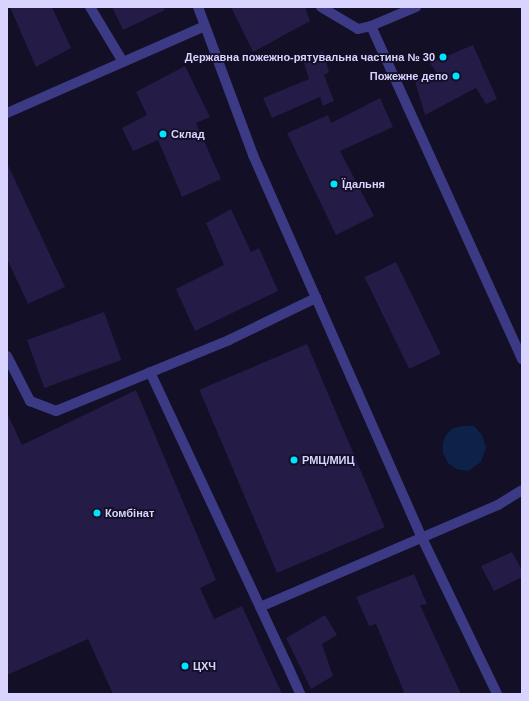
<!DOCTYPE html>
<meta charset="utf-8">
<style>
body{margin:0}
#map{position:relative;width:529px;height:701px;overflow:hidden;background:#130f26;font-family:Helvetica,sans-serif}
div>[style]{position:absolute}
.water>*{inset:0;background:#0c2248}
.building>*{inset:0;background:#241b47;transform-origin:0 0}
.minor>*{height:10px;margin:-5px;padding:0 5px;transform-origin:5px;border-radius:5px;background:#3d3a85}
.dots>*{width:11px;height:11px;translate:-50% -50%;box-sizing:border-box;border:2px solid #130f26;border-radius:50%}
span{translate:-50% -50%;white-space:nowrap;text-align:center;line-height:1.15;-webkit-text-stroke:3.5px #130f26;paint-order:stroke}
.poi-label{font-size:11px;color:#d9d4ff;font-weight:700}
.right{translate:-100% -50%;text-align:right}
.left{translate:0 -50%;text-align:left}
.frame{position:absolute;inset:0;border:8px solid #d9d4ff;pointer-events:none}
</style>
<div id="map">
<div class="water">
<i style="clip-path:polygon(463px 426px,474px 426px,482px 435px,486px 448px,481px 462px,468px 471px,456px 469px,448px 463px,443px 453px,443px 443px,446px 435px,453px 428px)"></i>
</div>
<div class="building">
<i style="clip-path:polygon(10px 7px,52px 7px,71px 48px,36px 67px)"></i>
<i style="clip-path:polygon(112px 7px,163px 7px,165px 10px,123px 30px)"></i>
<i style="clip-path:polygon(231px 7px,305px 7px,310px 21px,253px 52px)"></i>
<i style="clip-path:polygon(473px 45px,497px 99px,486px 104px,476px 88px,425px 115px,415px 81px,436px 72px,430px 63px)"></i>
<i style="clip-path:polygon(323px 51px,329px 72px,324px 75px,334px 101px,323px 106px,320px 97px,272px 118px,263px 98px,309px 79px,303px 60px)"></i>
<i style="clip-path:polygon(185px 66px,210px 117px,196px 123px,221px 179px,182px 197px,158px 140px,133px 151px,122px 128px,147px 115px,136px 92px)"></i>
<i style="clip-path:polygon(380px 98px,393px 127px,340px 151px,374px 216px,336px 235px,287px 133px,328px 115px,331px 123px)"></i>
<i style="clip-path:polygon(7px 163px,65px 287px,28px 304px,7px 259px)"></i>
<i style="clip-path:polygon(231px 209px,251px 252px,259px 248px,278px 291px,195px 331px,176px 289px,224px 265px,206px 223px)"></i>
<i style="left:396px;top:262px;width:102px;height:35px;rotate:64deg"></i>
<i style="left:104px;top:312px;width:51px;height:82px;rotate:70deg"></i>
<i style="left:307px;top:344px;width:199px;height:117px;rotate:67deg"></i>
<i style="clip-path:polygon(136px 390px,216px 580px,200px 588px,214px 619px,242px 606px,282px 694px,113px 694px,88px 639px,7px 675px,7px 413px,22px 445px)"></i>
<i style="clip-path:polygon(512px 552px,522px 570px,522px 577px,494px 591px,481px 566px)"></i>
<i style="clip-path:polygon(414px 574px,427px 604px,420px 605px,461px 694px,399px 694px,404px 692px,376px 624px,369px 626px,356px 597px)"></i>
<i style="clip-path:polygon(325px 615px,337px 635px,322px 644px,333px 676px,311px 689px,286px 638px)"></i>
</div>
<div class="minor">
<i style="left:90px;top:7px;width:64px;rotate:59deg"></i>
<i style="left:198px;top:7px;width:158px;rotate:69.6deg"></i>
<i style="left:253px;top:155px;width:419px;rotate:66.2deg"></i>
<i style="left:422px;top:538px;width:173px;rotate:64.3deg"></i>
<i style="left:321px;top:7px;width:43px;rotate:30.7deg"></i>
<i style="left:358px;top:29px;width:13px;rotate:-13deg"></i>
<i style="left:371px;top:26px;width:49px;rotate:-22.9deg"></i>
<i style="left:371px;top:26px;width:366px;rotate:65.6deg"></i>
<i style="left:7px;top:113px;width:216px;rotate:-23.7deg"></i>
<i style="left:7px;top:356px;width:51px;rotate:62.9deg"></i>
<i style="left:30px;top:401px;width:28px;rotate:21deg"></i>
<i style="left:56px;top:411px;width:187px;rotate:-22.3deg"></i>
<i style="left:229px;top:340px;width:97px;rotate:-25.8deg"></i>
<i style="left:150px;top:372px;width:320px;rotate:64.9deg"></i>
<i style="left:286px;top:662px;width:35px;rotate:66deg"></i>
<i style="left:260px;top:607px;width:259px;rotate:-23.2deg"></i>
<i style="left:498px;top:505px;width:28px;rotate:-32deg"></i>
</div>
<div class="dots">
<i style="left:443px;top:57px;background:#00e5ff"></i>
<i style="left:456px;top:76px;background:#00e5ff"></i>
<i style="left:163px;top:134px;background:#00e5ff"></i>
<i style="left:334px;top:184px;background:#00e5ff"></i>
<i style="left:294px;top:460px;background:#00e5ff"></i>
<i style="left:97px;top:513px;background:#00e5ff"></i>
<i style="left:185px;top:666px;background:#00e5ff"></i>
</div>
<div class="poi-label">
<span class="right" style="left:435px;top:57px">Державна пожежно-рятувальна частина № 30</span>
<span class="right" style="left:448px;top:76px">Пожежне депо</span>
<span class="left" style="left:171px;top:134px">Склад</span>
<span class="left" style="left:342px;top:184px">Їдальня</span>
<span class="left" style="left:302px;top:460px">РМЦ/МИЦ</span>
<span class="left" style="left:105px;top:513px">Комбінат</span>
<span class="left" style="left:193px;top:666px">ЦХЧ</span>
</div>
<div class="frame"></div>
</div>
